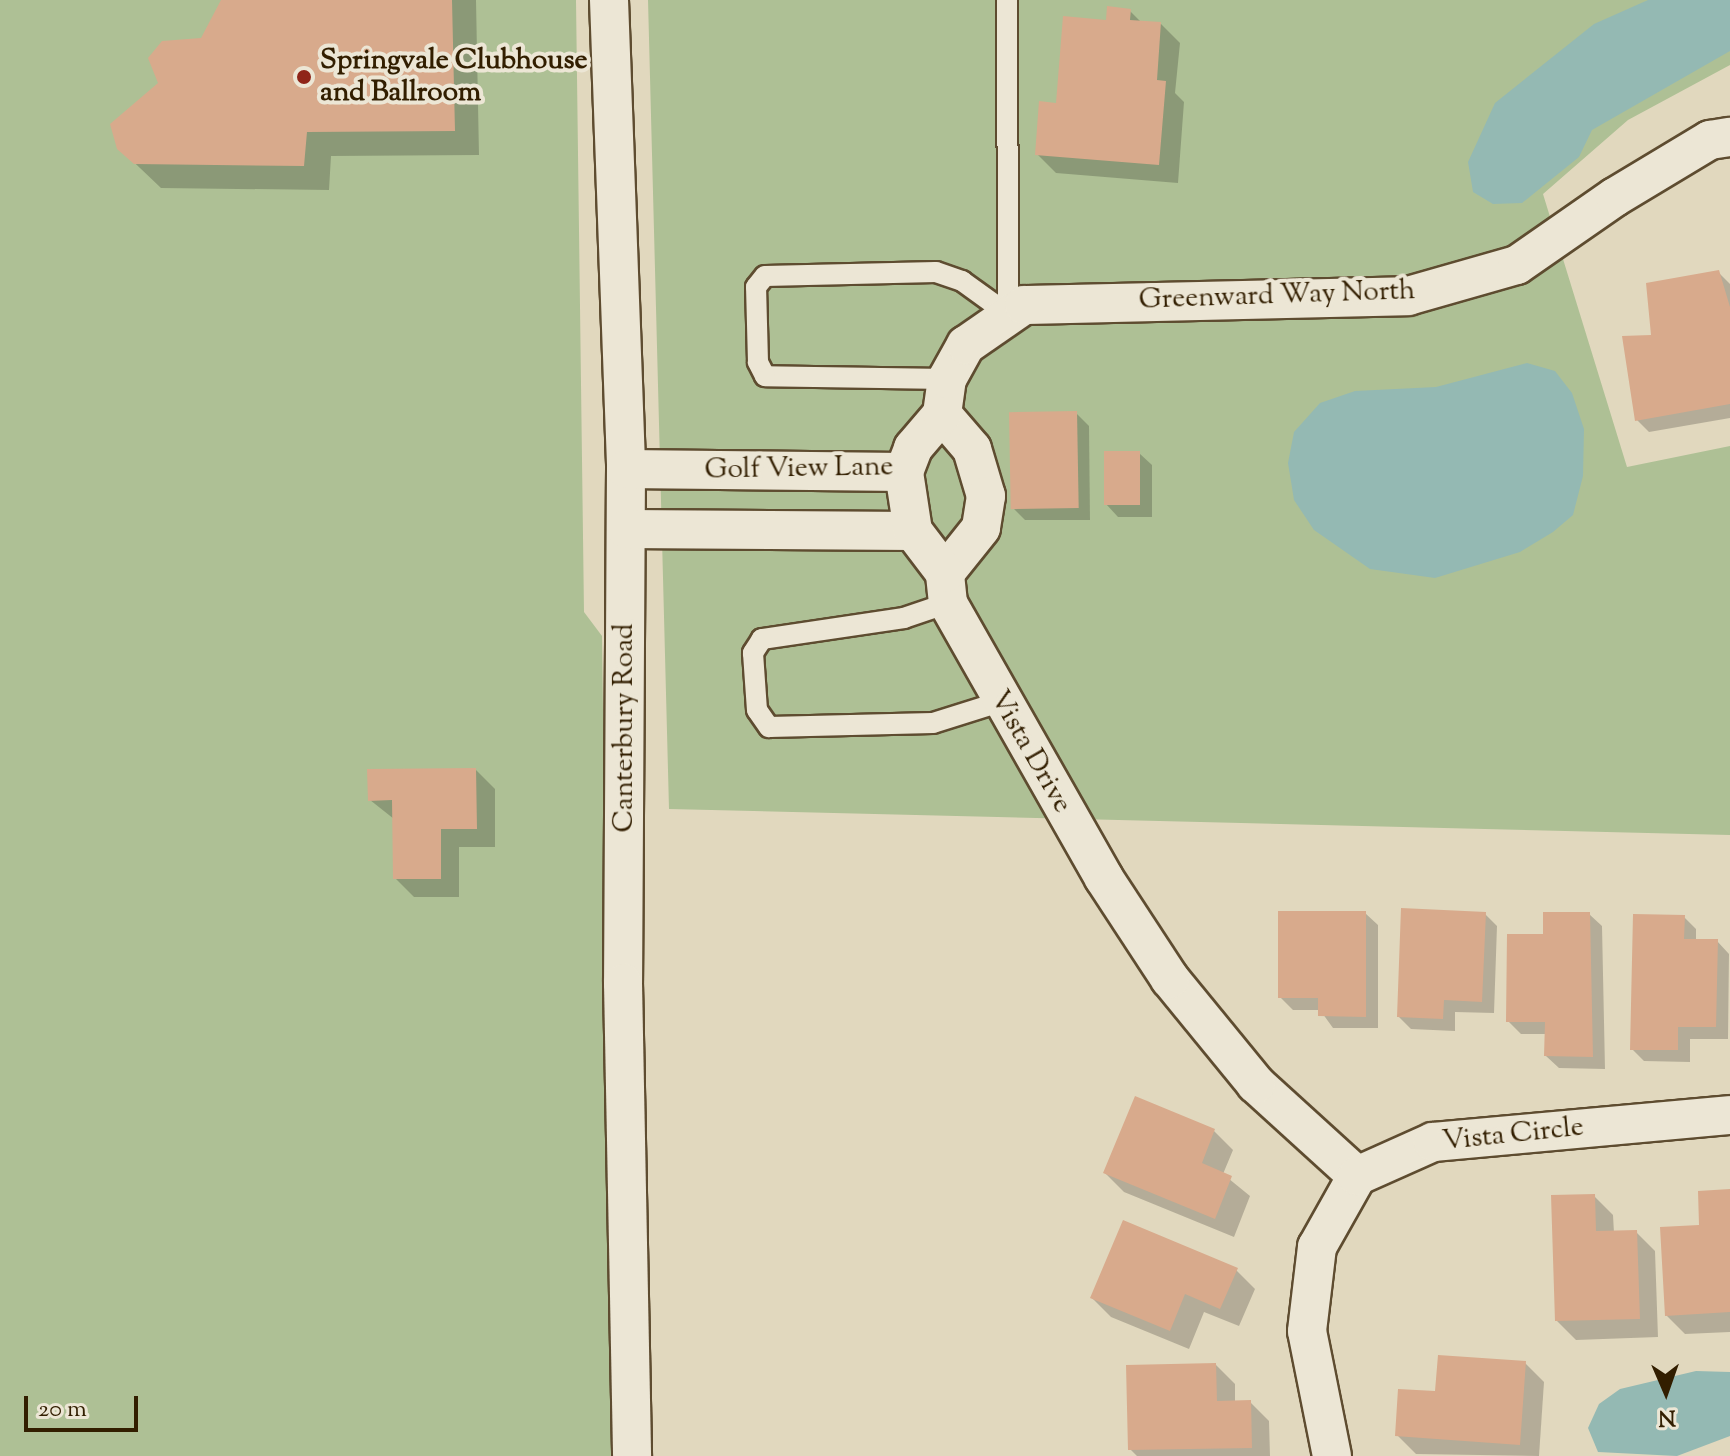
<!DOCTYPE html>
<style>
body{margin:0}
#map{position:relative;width:1730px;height:1456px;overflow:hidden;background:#e1d8be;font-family:"Sorts Mill Goudy",serif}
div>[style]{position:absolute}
.green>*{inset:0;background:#aec095}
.water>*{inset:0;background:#94b9b3}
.shadow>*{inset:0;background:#0003}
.building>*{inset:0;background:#d8aa8c;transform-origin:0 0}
.roads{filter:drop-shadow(2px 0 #5e4c30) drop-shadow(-2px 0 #5e4c30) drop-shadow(0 2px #5e4c30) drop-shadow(0 -2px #5e4c30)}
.service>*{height:20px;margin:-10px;padding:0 10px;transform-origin:10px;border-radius:10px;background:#ece6d5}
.minor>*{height:38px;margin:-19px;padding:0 19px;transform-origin:19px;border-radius:19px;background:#ece6d5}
.dots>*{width:22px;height:22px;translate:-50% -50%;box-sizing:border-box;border:4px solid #ece6d5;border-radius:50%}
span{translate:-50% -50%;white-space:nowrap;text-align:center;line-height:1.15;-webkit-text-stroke:8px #ece6d5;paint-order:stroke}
.poi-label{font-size:28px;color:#321e00;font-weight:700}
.left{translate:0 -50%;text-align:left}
.street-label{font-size:28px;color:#321e00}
.north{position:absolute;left:1626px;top:1352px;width:80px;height:80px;-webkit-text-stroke:6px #ece6d5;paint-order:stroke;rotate:178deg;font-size:22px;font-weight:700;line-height:32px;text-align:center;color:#321e00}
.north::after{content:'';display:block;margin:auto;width:28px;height:36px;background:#321e00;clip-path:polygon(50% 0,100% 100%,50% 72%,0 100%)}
.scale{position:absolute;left:24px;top:1396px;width:114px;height:36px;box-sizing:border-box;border:4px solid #321e00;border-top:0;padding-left:10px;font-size:24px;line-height:28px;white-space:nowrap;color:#321e00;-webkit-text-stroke:6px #ece6d5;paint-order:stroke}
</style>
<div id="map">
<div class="green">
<i style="clip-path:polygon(0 0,576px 0,584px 612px,602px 636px,613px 1456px,0 1456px)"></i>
<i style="clip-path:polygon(648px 0,1730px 0,1730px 65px,1628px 120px,1543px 194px,1627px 467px,1730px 446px,1730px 835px,669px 809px)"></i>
</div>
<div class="water">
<i style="clip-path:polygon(1648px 0,1730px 0,1730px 51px,1592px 130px,1579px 157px,1522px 203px,1493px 204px,1473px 192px,1468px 162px,1495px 103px,1594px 24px)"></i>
<i style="clip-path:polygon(1527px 363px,1555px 371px,1572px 393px,1584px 429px,1583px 476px,1573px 515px,1553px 532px,1520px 552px,1435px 578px,1370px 569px,1314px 530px,1294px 500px,1288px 463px,1294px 432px,1320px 403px,1355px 391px,1436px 387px)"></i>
<i style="clip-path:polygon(1696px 1371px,1730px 1372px,1730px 1436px,1677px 1456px,1598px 1452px,1588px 1428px,1599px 1404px,1620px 1389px)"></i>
</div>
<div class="shadow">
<i style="clip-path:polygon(223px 0,476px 0,479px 155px,331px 156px,329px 190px,161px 188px,119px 148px,161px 84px,202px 40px)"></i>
<i style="clip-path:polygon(1130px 11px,1142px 23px,1161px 24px,1180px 43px,1175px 93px,1184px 102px,1178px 183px,1056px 173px,1037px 154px,1058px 105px,1108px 22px)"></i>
<i style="clip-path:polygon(1719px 273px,1730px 284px,1730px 418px,1649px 432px,1637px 420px,1653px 337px)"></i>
<i style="clip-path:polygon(1077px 414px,1089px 426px,1090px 520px,1025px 520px,1012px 507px)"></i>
<i style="clip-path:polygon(1139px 453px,1152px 465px,1152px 517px,1118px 517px,1106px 504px)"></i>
<i style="clip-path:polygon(476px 770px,495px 789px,495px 847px,459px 847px,459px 897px,414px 897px,395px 878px,394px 819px,370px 800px)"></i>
<i style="clip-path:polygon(1365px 913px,1378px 925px,1378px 1028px,1333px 1028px,1320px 1010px,1293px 1010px,1280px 997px)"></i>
<i style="clip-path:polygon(1485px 914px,1497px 926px,1494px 1013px,1455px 1012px,1455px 1031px,1411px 1029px,1399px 1017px)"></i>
<i style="clip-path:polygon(1589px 914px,1602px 926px,1605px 1069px,1559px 1068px,1546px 1056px,1546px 1034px,1521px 1034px,1508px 1021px,1545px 936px)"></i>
<i style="clip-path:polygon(1684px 917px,1696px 929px,1696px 941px,1717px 941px,1729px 954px,1728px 1039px,1690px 1039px,1690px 1062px,1644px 1061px,1632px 1049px)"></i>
<i style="clip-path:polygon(1136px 1099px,1214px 1131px,1233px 1150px,1223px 1174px,1250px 1196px,1234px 1237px,1124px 1192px,1105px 1173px)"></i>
<i style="clip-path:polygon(1730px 1191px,1730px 1332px,1685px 1334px,1666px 1315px,1701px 1227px)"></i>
<i style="clip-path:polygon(1594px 1196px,1613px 1215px,1614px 1233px,1636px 1232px,1655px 1251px,1658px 1337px,1576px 1340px,1557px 1321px)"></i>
<i style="clip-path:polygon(1236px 1270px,1255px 1289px,1239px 1326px,1204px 1312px,1189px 1349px,1111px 1317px,1092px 1298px)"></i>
<i style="clip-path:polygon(1525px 1363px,1544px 1382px,1539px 1456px,1416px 1454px,1397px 1435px,1437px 1394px)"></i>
<i style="clip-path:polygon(1216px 1365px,1235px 1384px,1235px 1403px,1250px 1402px,1269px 1421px,1270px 1456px,1137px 1456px,1130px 1449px)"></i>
</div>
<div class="building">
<i style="clip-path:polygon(221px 0,452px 0,455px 131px,307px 132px,304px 166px,134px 164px,117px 149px,110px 124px,158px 83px,148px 58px,162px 41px,201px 38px)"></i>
<i style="clip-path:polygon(1107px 6px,1131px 9px,1130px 20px,1161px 22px,1157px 80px,1166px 81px,1159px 165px,1035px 155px,1039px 101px,1056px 103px,1063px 16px,1106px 20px)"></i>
<i style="clip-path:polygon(1719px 270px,1730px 307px,1730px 404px,1635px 421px,1622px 336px,1651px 335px,1646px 283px)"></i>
<i style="left:1077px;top:411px;width:97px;height:68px;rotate:89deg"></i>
<i style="left:1104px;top:451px;width:36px;height:54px"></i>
<i style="clip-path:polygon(476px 768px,477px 829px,441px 829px,441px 879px,393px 879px,392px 800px,368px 801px,367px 769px)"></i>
<i style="clip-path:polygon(1401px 908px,1486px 912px,1482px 1002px,1444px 1000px,1443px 1019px,1397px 1017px)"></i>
<i style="clip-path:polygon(1278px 911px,1366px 911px,1366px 1017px,1318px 1016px,1318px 998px,1278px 998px)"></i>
<i style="clip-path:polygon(1543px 912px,1590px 912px,1593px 1057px,1544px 1056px,1545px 1022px,1506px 1022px,1507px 934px,1543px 934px)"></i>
<i style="clip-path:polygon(1633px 914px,1685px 915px,1684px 939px,1718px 939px,1716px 1027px,1678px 1027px,1678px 1050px,1630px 1050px)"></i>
<i style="clip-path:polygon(1135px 1096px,1215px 1129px,1202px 1163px,1232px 1176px,1215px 1219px,1103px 1173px)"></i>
<i style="clip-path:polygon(1730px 1189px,1730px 1312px,1665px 1316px,1660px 1227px,1699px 1225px,1698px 1191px)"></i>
<i style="clip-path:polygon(1595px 1194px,1596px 1231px,1637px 1230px,1640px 1319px,1555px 1321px,1551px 1195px)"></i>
<i style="clip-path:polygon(1123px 1220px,1238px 1268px,1220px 1309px,1185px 1294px,1170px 1331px,1090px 1298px)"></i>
<i style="clip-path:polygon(1438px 1355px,1526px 1361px,1520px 1445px,1395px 1436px,1398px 1389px,1435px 1391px)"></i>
<i style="clip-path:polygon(1216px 1363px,1217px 1401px,1251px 1400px,1252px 1448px,1128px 1450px,1126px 1365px)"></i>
</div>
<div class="roads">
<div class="service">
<i style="left:1007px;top:0;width:314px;rotate:89.8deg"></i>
<i style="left:947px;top:379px;width:182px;rotate:-179.1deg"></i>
<i style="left:765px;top:376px;width:16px;rotate:-117deg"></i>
<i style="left:758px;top:362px;width:75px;rotate:-91.5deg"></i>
<i style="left:756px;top:287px;width:14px;rotate:-51deg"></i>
<i style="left:765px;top:276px;width:171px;rotate:-1.3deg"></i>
<i style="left:936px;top:272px;width:28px;rotate:19deg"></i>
<i style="left:962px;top:281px;width:57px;rotate:35.7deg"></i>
<i style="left:948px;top:603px;width:46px;rotate:161.2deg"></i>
<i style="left:904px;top:618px;width:144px;rotate:171.6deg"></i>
<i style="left:762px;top:639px;width:17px;rotate:123deg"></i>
<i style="left:753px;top:653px;width:57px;rotate:86deg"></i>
<i style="left:757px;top:710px;width:21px;rotate:55deg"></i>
<i style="left:769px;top:727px;width:164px;rotate:-1.4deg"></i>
<i style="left:933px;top:723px;width:70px;rotate:-17.4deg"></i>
</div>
<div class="minor">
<i style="left:609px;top:0;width:469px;rotate:87.9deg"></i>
<i style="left:626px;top:469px;width:514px;rotate:90.33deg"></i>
<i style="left:623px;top:983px;width:473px;rotate:88.9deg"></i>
<i style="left:942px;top:414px;width:46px;rotate:49.4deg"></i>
<i style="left:972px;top:449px;width:49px;rotate:73.4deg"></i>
<i style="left:986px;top:496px;width:32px;rotate:99deg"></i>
<i style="left:981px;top:528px;width:58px;rotate:128.7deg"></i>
<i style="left:626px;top:469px;width:278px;rotate:0.6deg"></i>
<i style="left:626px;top:529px;width:287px;rotate:0.4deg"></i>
<i style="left:1357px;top:1176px;width:137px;rotate:-137.7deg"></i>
<i style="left:1256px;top:1084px;width:136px;rotate:-129.3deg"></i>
<i style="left:1170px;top:979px;width:121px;rotate:-123.2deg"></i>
<i style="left:1104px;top:878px;width:316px;rotate:-119.6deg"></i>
<i style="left:948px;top:603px;width:30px;rotate:-96deg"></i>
<i style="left:945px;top:573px;width:53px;rotate:-127.3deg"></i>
<i style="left:913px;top:531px;width:60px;rotate:-98.7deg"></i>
<i style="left:904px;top:472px;width:26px;rotate:-69deg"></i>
<i style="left:913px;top:448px;width:45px;rotate:-49.5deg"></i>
<i style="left:942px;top:414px;width:35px;rotate:-82deg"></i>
<i style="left:947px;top:379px;width:39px;rotate:-61deg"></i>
<i style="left:966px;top:345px;width:70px;rotate:-34.6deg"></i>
<i style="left:1024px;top:305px;width:384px;rotate:-1.3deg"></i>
<i style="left:1408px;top:296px;width:113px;rotate:-15.9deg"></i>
<i style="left:1517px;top:265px;width:119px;rotate:-34.8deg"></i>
<i style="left:1615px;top:197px;width:111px;rotate:-31deg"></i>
<i style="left:1710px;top:140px;width:20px;rotate:-9deg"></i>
<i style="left:1332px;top:1456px;width:127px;rotate:-101.3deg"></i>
<i style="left:1307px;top:1331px;width:85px;rotate:-83.2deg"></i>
<i style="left:1317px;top:1247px;width:81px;rotate:-60.6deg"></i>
<i style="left:1357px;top:1176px;width:83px;rotate:-24.1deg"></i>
<i style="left:1433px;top:1142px;width:298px;rotate:-5.2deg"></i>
</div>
</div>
<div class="dots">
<i style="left:304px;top:77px;background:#8f2418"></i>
</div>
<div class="poi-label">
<span class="left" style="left:320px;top:77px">Springvale Clubhouse<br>and Ballroom</span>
</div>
<div class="street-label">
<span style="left:1277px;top:296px;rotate:-2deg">Greenward Way North</span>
<span style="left:799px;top:469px;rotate:-1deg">Golf View Lane</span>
<span style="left:625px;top:728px;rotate:-90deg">Canterbury Road</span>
<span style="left:1030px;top:752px;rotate:60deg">Vista Drive</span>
<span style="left:1513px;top:1135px;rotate:-6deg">Vista Circle</span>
</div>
<div class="north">N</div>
<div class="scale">20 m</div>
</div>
